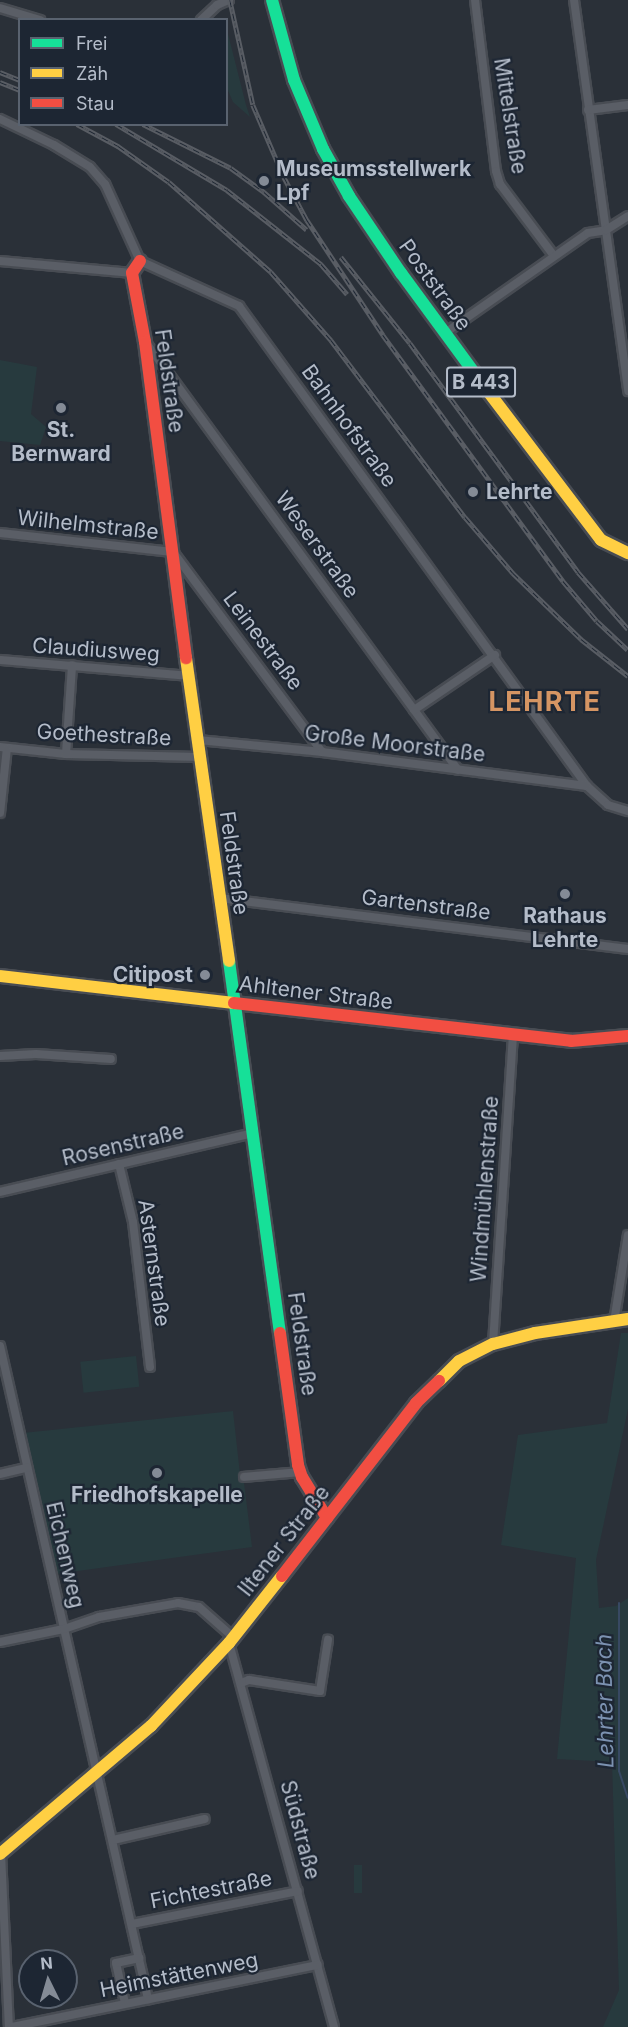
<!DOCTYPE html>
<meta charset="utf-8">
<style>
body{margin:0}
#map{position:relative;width:628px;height:2027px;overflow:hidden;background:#2a3038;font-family:Inter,sans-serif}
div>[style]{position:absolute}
.green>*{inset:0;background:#273a3e;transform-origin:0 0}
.stream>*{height:2px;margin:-1px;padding:0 1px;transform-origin:1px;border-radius:1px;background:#384963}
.roads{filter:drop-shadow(2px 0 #484c53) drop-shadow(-2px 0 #484c53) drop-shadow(0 2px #484c53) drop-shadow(0 -2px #484c53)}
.street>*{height:8px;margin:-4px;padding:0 4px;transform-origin:4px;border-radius:4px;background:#5a5e66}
.fast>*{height:12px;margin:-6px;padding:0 6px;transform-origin:6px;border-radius:6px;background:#16e098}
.slow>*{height:12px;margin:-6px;padding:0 6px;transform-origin:6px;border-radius:6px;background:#ffcf43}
.jam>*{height:12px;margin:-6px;padding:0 6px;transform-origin:6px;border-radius:6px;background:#f24e42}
.rail>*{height:4.5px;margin-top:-2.25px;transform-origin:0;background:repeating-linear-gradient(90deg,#1d2633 0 7px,#595d64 0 14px);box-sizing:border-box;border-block:2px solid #595d64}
.dots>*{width:16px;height:16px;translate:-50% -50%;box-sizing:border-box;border:3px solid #1d2633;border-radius:50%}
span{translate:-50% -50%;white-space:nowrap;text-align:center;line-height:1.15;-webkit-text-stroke:4.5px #1d2633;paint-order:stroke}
.shield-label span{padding:2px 4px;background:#1d2633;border:2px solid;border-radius:4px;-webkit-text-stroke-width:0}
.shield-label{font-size:20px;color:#b4bcc9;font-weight:700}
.street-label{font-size:21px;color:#b4bcc9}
.poi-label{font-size:21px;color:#b4bcc9;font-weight:700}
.left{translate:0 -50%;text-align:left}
.right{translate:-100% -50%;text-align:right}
.water-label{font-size:22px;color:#7c92b1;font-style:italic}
.district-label{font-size:27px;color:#d59563;font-weight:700;letter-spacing:1.5px}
.legend{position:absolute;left:18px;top:18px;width:210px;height:108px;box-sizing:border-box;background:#1d2633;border:2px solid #59626f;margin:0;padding:8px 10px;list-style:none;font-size:18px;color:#b4bcc9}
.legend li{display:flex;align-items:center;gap:12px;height:30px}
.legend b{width:30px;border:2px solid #59626f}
.north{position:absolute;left:18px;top:1949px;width:60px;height:60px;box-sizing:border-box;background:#1d2633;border:2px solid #59626f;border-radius:50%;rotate:355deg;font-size:16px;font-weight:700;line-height:24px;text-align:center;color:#b4bcc9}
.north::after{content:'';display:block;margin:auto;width:21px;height:27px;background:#848b96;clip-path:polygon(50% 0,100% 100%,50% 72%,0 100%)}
</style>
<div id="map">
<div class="green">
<i style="clip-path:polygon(226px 26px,246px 105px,250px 117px,233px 102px,227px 88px)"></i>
<i style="clip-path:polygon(0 360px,37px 367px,31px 414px,46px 427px,40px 445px,0 441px)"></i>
<i style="clip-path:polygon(621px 1333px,628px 1333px,628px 1409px,596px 1560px,599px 1608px,616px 1606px,628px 1598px,628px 2027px,603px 2027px,619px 1990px,612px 1762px,557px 1759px,576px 1558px,501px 1545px,518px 1435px,607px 1423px)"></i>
<i style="left:136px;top:1356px;width:31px;height:56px;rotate:84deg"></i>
<i style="clip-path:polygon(233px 1411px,241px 1483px,244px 1483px,252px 1547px,56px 1574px,23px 1433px)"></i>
<i style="left:354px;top:1865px;width:8px;height:28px"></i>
</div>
<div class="stream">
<i style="left:619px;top:1603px;width:168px;rotate:90deg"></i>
<i style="left:619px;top:1771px;width:28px;rotate:72deg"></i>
</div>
<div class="roads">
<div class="street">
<i style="left:475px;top:0;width:172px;rotate:83deg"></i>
<i style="left:496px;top:171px;width:14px;rotate:73deg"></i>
<i style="left:500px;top:184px;width:90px;rotate:53.1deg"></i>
<i style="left:574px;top:0;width:395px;rotate:82.1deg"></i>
<i style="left:0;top:8px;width:42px;rotate:16.7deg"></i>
<i style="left:201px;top:20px;width:22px;rotate:-43deg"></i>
<i style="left:217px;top:5px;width:13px;rotate:-23deg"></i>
<i style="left:588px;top:110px;width:40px;rotate:-7.1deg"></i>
<i style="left:0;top:119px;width:60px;rotate:25.7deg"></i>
<i style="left:54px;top:145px;width:42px;rotate:31.4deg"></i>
<i style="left:90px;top:167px;width:23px;rotate:49deg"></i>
<i style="left:105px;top:184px;width:85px;rotate:65.6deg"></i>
<i style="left:140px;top:261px;width:109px;rotate:24.4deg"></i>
<i style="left:239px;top:306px;width:593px;rotate:54.06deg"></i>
<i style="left:587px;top:786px;width:28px;rotate:42deg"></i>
<i style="left:608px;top:805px;width:21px;rotate:17deg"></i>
<i style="left:0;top:261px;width:133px;rotate:5.2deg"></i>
<i style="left:445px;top:333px;width:174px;rotate:-35deg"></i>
<i style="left:588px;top:233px;width:18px;rotate:-9deg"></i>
<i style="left:606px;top:230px;width:26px;rotate:-32deg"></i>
<i style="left:147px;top:344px;width:527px;rotate:53.87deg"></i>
<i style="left:0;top:533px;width:174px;rotate:6.3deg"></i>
<i style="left:173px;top:552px;width:249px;rotate:53.3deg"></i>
<i style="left:0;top:660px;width:190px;rotate:4.8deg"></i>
<i style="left:414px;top:710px;width:98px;rotate:-34.2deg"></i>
<i style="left:198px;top:740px;width:125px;rotate:5.5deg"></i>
<i style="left:322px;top:752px;width:267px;rotate:7.3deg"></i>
<i style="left:0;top:747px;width:66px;rotate:6.1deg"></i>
<i style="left:66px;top:754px;width:134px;rotate:1.3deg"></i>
<i style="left:66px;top:754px;width:89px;rotate:-86.1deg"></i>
<i style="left:0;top:813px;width:65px;rotate:-83.9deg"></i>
<i style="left:219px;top:898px;width:412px;rotate:7.1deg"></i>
<i style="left:0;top:1056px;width:36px;rotate:-3deg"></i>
<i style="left:36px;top:1054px;width:75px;rotate:3.8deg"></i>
<i style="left:119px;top:1164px;width:60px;rotate:76.4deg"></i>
<i style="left:133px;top:1222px;width:146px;rotate:83.3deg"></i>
<i style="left:0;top:1192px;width:260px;rotate:-13.1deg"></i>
<i style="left:614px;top:1322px;width:88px;rotate:-80.9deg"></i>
<i style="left:493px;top:1344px;width:309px;rotate:-86.3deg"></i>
<i style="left:0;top:1346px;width:670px;rotate:77.23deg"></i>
<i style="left:0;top:1474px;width:28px;rotate:-13deg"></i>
<i style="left:244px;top:1477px;width:56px;rotate:-5.1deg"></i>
<i style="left:0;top:1642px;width:65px;rotate:-11.5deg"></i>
<i style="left:64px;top:1629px;width:37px;rotate:-19deg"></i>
<i style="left:99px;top:1617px;width:80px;rotate:-10deg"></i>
<i style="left:178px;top:1603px;width:21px;rotate:11deg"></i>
<i style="left:199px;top:1607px;width:45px;rotate:41.4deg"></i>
<i style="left:229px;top:1643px;width:398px;rotate:74.7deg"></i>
<i style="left:241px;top:1683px;width:9px;rotate:-21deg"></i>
<i style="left:249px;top:1680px;width:72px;rotate:8.8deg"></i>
<i style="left:320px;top:1691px;width:52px;rotate:-81.1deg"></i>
<i style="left:113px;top:1840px;width:94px;rotate:-12.9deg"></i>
<i style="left:1px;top:1853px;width:174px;rotate:87.4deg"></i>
<i style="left:132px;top:1924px;width:169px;rotate:-11.2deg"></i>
<i style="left:125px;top:2003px;width:41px;rotate:-102.7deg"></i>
<i style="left:116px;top:1963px;width:24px;rotate:-12deg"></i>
<i style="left:12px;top:2027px;width:312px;rotate:-11.5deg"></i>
</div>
<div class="fast">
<i style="left:272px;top:0;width:83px;rotate:74.6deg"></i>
<i style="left:294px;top:80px;width:75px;rotate:67.2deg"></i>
<i style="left:323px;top:149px;width:54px;rotate:61deg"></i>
<i style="left:349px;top:196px;width:93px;rotate:56deg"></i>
<i style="left:401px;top:273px;width:140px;rotate:53.7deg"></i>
<i style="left:229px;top:961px;width:375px;rotate:82.2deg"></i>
</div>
<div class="slow">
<i style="left:484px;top:386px;width:193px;rotate:52.8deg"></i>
<i style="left:601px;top:540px;width:30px;rotate:26deg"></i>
<i style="left:186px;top:658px;width:306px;rotate:81.9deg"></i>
<i style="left:0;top:976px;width:236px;rotate:6.6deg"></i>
<i style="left:439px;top:1381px;width:28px;rotate:-45deg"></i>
<i style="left:459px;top:1361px;width:38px;rotate:-27deg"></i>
<i style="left:493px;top:1344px;width:43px;rotate:-14.7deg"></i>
<i style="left:535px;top:1333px;width:94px;rotate:-8.6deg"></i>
<i style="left:0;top:1854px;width:198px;rotate:-40.3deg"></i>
<i style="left:151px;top:1726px;width:114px;rotate:-46.8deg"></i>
<i style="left:229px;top:1643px;width:85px;rotate:-51.7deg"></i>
</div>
<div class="jam">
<i style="left:140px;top:261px;width:14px;rotate:124deg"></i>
<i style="left:132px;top:273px;width:70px;rotate:79.3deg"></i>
<i style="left:145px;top:342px;width:319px;rotate:82.6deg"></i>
<i style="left:234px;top:1003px;width:339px;rotate:6.4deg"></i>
<i style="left:571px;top:1041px;width:57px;rotate:-5deg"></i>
<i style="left:280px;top:1333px;width:133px;rotate:82.2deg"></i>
<i style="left:298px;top:1465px;width:13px;rotate:72deg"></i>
<i style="left:302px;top:1477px;width:48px;rotate:58.6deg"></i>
<i style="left:282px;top:1576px;width:219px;rotate:-52.2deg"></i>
<i style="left:416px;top:1403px;width:32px;rotate:-44deg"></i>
</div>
</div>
<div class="rail">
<i style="left:230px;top:0;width:107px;rotate:77.6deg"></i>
<i style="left:253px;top:105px;width:78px;rotate:66.7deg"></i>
<i style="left:284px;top:177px;width:49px;rotate:61.9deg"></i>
<i style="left:307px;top:220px;width:138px;rotate:56.5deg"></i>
<i style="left:383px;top:335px;width:305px;rotate:53.8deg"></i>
<i style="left:563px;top:581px;width:52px;rotate:49.6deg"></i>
<i style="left:597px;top:621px;width:42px;rotate:43.1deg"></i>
<i style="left:0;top:72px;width:22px;rotate:22deg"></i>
<i style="left:0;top:82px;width:22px;rotate:22deg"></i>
<i style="left:77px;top:124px;width:47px;rotate:28.2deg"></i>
<i style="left:118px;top:146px;width:62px;rotate:35.2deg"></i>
<i style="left:169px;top:182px;width:136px;rotate:41.4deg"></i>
<i style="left:271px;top:272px;width:91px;rotate:48.6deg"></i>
<i style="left:331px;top:340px;width:222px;rotate:52.9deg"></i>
<i style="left:465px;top:517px;width:74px;rotate:49.4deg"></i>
<i style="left:513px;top:573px;width:95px;rotate:44.1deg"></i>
<i style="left:581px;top:639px;width:60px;rotate:38.2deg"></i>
<i style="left:116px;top:124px;width:129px;rotate:30.7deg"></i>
<i style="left:227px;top:190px;width:120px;rotate:38.2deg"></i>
<i style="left:321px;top:264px;width:40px;rotate:49deg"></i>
<i style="left:143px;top:124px;width:98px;rotate:26.6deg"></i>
<i style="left:231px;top:168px;width:41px;rotate:36deg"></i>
<i style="left:264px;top:192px;width:57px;rotate:41.5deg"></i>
<i style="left:341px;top:257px;width:110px;rotate:51.3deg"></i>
<i style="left:410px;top:343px;width:284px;rotate:53.7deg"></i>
<i style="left:578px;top:572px;width:76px;rotate:48.7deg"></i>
</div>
<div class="dots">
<i style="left:264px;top:181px;background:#848b96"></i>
<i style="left:61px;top:408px;background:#848b96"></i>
<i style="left:473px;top:492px;background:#848b96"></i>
<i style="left:565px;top:894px;background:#848b96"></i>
<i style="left:205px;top:975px;background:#848b96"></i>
<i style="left:157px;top:1473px;background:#848b96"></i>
</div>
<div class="shield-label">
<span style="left:481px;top:382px">B 443</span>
</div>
<div class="street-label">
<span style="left:510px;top:116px;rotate:81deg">Mittelstraße</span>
<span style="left:435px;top:285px;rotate:54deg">Poststraße</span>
<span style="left:169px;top:381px;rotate:82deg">Feldstraße</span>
<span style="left:349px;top:426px;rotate:54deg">Bahnhofstraße</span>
<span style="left:88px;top:525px;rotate:6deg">Wilhelmstraße</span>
<span style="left:317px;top:545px;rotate:54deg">Weserstraße</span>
<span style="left:263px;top:641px;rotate:53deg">Leinestraße</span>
<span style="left:96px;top:650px;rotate:4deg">Claudiusweg</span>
<span style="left:104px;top:735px;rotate:3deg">Goethestraße</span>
<span style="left:395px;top:744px;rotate:7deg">Große Moorstraße</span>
<span style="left:234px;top:863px;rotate:82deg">Feldstraße</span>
<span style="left:426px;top:905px;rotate:7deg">Gartenstraße</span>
<span style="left:316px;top:993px;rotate:7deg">Ahltener Straße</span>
<span style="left:123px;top:1145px;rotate:-13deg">Rosenstraße</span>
<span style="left:485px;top:1189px;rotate:-86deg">Windmühlenstraße</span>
<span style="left:154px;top:1263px;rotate:82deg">Asternstraße</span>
<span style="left:302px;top:1344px;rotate:82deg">Feldstraße</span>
<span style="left:284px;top:1541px;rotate:-52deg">Iltener Straße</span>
<span style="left:65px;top:1555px;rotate:77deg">Eichenweg</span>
<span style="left:300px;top:1830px;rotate:75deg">Südstraße</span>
<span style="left:211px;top:1890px;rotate:-11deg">Fichtestraße</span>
<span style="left:179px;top:1975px;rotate:-11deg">Heimstättenweg</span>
</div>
<div class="poi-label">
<span class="left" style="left:276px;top:181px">Museumsstellwerk<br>Lpf</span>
<span style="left:61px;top:442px">St.<br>Bernward</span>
<span class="left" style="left:486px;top:492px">Lehrte</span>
<span style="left:565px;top:928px">Rathaus<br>Lehrte</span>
<span class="right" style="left:193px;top:975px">Citipost</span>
<span style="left:157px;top:1495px">Friedhofskapelle</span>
</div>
<div class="water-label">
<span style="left:605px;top:1701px;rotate:-91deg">Lehrter Bach</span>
</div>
<div class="district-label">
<span style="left:545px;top:702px">LEHRTE</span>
</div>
<ul class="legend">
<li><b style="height:8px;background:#16e098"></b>Frei</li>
<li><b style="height:8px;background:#ffcf43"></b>Zäh</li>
<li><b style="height:8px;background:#f24e42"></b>Stau</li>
</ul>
<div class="north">N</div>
</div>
